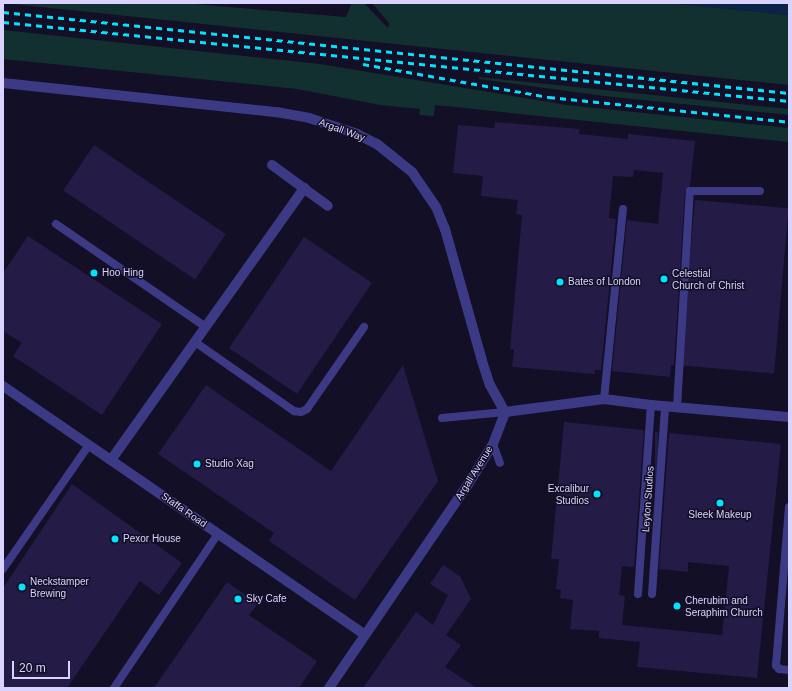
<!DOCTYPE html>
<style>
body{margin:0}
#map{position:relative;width:792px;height:691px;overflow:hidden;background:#130f26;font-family:Arial,sans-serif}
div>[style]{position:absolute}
.green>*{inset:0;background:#12302f}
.water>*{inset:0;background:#0c2248}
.building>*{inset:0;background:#241b47;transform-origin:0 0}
.service>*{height:8px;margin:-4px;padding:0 4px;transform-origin:4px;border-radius:4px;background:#3d3a85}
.minor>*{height:10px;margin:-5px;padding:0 5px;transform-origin:5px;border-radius:5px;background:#3d3a85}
.rail>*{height:3px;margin-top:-1.5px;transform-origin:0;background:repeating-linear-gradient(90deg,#00e5ff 0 6px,transparent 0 11px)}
.dots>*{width:11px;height:11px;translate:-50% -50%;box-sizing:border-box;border:2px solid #130f26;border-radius:50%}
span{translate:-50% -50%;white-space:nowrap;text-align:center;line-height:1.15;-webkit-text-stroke:3px #130f26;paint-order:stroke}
.street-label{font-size:10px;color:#d9d4ff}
.poi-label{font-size:10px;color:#d9d4ff}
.left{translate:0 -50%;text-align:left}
.right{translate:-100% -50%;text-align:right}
.frame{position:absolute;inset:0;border:4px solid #d9d4ff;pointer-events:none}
.scale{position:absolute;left:12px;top:661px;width:58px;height:18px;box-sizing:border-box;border:2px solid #d9d4ff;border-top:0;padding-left:5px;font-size:12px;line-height:14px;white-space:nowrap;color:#d9d4ff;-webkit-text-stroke:3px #130f26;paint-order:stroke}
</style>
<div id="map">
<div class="green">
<i style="clip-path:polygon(3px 3px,182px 3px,346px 17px,352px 3px,364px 3px,388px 28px,389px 23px,372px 3px,669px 3px,789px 15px,789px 85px)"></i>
<i style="clip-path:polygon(3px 30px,320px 64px,567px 105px,789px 128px,789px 142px,435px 105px,434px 116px,419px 115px,420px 109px,380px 105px,297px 89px,3px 59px)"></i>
<i style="clip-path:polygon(479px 77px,789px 109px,789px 115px,604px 96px,479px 79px)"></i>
</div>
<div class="water">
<i style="clip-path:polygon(669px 3px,789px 3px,789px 15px,726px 9px)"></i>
</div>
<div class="building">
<i style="clip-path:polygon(495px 122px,580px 129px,579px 134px,628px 139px,628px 134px,695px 141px,690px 186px,685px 191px,674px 365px,671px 365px,670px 377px,612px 371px,627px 220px,658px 224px,663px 173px,634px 170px,633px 177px,613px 176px,609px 218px,616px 219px,601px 370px,595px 370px,595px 374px,512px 367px,514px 349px,510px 349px,522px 215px,516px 214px,518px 200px,481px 196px,483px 176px,453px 173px,458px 125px,494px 128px)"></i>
<i style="left:94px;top:145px;width:159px;height:55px;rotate:34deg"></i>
<i style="left:695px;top:200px;width:94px;height:166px;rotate:5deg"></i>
<i style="clip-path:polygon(28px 236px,162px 324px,102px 415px,13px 356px,22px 343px,3px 331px,3px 273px)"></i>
<i style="left:304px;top:237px;width:82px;height:134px;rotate:34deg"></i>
<i style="clip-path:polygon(403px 365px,438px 481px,355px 600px,269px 541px,274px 533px,158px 454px,206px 385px,331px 471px)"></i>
<i style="clip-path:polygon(564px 422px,644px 430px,634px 567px,622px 566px,619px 595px,625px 596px,622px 625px,722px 635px,729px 566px,688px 562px,688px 572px,659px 569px,669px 433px,781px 444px,757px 678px,637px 667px,640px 642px,599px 638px,599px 631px,570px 629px,573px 600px,560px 598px,561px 590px,556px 589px,559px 559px,551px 559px)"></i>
<i style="left:655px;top:432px;width:3px;height:136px"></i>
<i style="clip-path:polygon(72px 484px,182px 563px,159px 595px,140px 581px,67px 688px,3px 688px,3px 588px)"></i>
<i style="clip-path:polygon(443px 565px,460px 576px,471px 599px,446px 635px,461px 645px,445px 667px,477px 688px,363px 688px,416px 612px,433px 625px,448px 595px,430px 584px)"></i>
<i style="clip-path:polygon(227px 582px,258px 604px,249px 615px,317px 661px,299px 688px,154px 688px)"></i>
</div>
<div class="service">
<i style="left:56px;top:224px;width:182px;rotate:34.5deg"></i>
<i style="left:195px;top:342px;width:121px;rotate:34.9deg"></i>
<i style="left:294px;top:411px;width:7px;rotate:8deg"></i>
<i style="left:301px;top:412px;width:7px;rotate:-27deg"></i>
<i style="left:307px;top:409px;width:100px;rotate:-55.2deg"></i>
<i style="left:604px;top:399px;width:191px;rotate:-84.3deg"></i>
<i style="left:677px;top:407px;width:216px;rotate:-86.6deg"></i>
<i style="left:690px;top:191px;width:70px"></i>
<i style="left:442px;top:418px;width:63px;rotate:-5.4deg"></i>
<i style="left:493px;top:444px;width:20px;rotate:70deg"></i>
<i style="left:789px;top:507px;width:159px;rotate:94.7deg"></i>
<i style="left:776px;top:665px;width:5px;rotate:53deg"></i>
<i style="left:779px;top:669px;width:10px;rotate:6deg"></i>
<i style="left:3px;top:569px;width:151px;rotate:-55.3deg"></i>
<i style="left:638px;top:594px;width:189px;rotate:-86.1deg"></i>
<i style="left:652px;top:594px;width:188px;rotate:-86deg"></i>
<i style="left:114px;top:688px;width:186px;rotate:-56deg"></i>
</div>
<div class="minor">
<i style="left:3px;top:83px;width:275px;rotate:6.1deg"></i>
<i style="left:276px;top:112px;width:34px;rotate:10deg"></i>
<i style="left:309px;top:118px;width:51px;rotate:18.4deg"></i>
<i style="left:357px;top:134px;width:22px;rotate:27deg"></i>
<i style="left:377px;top:144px;width:45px;rotate:38.7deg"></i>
<i style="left:412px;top:172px;width:42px;rotate:55.6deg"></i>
<i style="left:436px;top:207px;width:24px;rotate:68deg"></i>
<i style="left:445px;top:229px;width:137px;rotate:74.3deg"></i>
<i style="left:482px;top:361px;width:25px;rotate:72deg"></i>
<i style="left:490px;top:385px;width:31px;rotate:61deg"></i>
<i style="left:272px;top:165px;width:69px;rotate:36.2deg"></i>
<i style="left:3px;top:386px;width:439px;rotate:34.5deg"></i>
<i style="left:505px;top:412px;width:100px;rotate:-7.5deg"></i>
<i style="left:604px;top:399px;width:47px;rotate:7.3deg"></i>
<i style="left:651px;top:405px;width:139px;rotate:5deg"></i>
<i style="left:111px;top:460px;width:334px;rotate:-54.6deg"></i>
<i style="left:329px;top:688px;width:245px;rotate:-55.7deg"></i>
<i style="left:467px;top:486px;width:49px;rotate:-58.2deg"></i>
<i style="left:493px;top:444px;width:34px;rotate:-69deg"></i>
</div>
<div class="rail">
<i style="left:3px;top:12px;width:790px;rotate:5.88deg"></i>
<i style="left:3px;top:22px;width:790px;rotate:5.74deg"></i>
<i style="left:363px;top:64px;width:189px;rotate:10.1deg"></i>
<i style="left:549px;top:97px;width:241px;rotate:5.9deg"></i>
</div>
<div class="dots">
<i style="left:94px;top:273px;background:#00e5ff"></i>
<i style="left:664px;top:279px;background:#00e5ff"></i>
<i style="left:560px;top:282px;background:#00e5ff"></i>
<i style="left:197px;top:464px;background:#00e5ff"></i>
<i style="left:597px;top:494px;background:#00e5ff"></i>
<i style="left:720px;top:503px;background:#00e5ff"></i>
<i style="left:115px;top:539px;background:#00e5ff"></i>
<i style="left:22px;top:587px;background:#00e5ff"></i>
<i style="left:238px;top:599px;background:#00e5ff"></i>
<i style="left:677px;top:606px;background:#00e5ff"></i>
</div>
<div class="street-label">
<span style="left:342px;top:130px;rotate:20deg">Argall Way</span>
<span style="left:474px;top:473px;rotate:-58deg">Argall Avenue</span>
<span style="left:648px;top:499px;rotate:-86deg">Leyton Studios</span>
<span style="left:184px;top:510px;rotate:35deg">Staffa Road</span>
</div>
<div class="poi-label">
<span class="left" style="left:102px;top:273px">Hoo Hing</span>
<span class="left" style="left:672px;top:279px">Celestial<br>Church of Christ</span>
<span class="left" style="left:568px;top:282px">Bates of London</span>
<span class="left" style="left:205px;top:464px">Studio Xag</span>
<span class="right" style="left:589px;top:494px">Excalibur<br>Studios</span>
<span style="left:720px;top:515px">Sleek Makeup</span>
<span class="left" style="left:123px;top:539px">Pexor House</span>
<span class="left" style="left:30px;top:587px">Neckstamper<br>Brewing</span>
<span class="left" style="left:246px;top:599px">Sky Cafe</span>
<span class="left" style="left:685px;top:606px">Cherubim and<br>Seraphim Church</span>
</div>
<div class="frame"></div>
<div class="scale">20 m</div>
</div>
